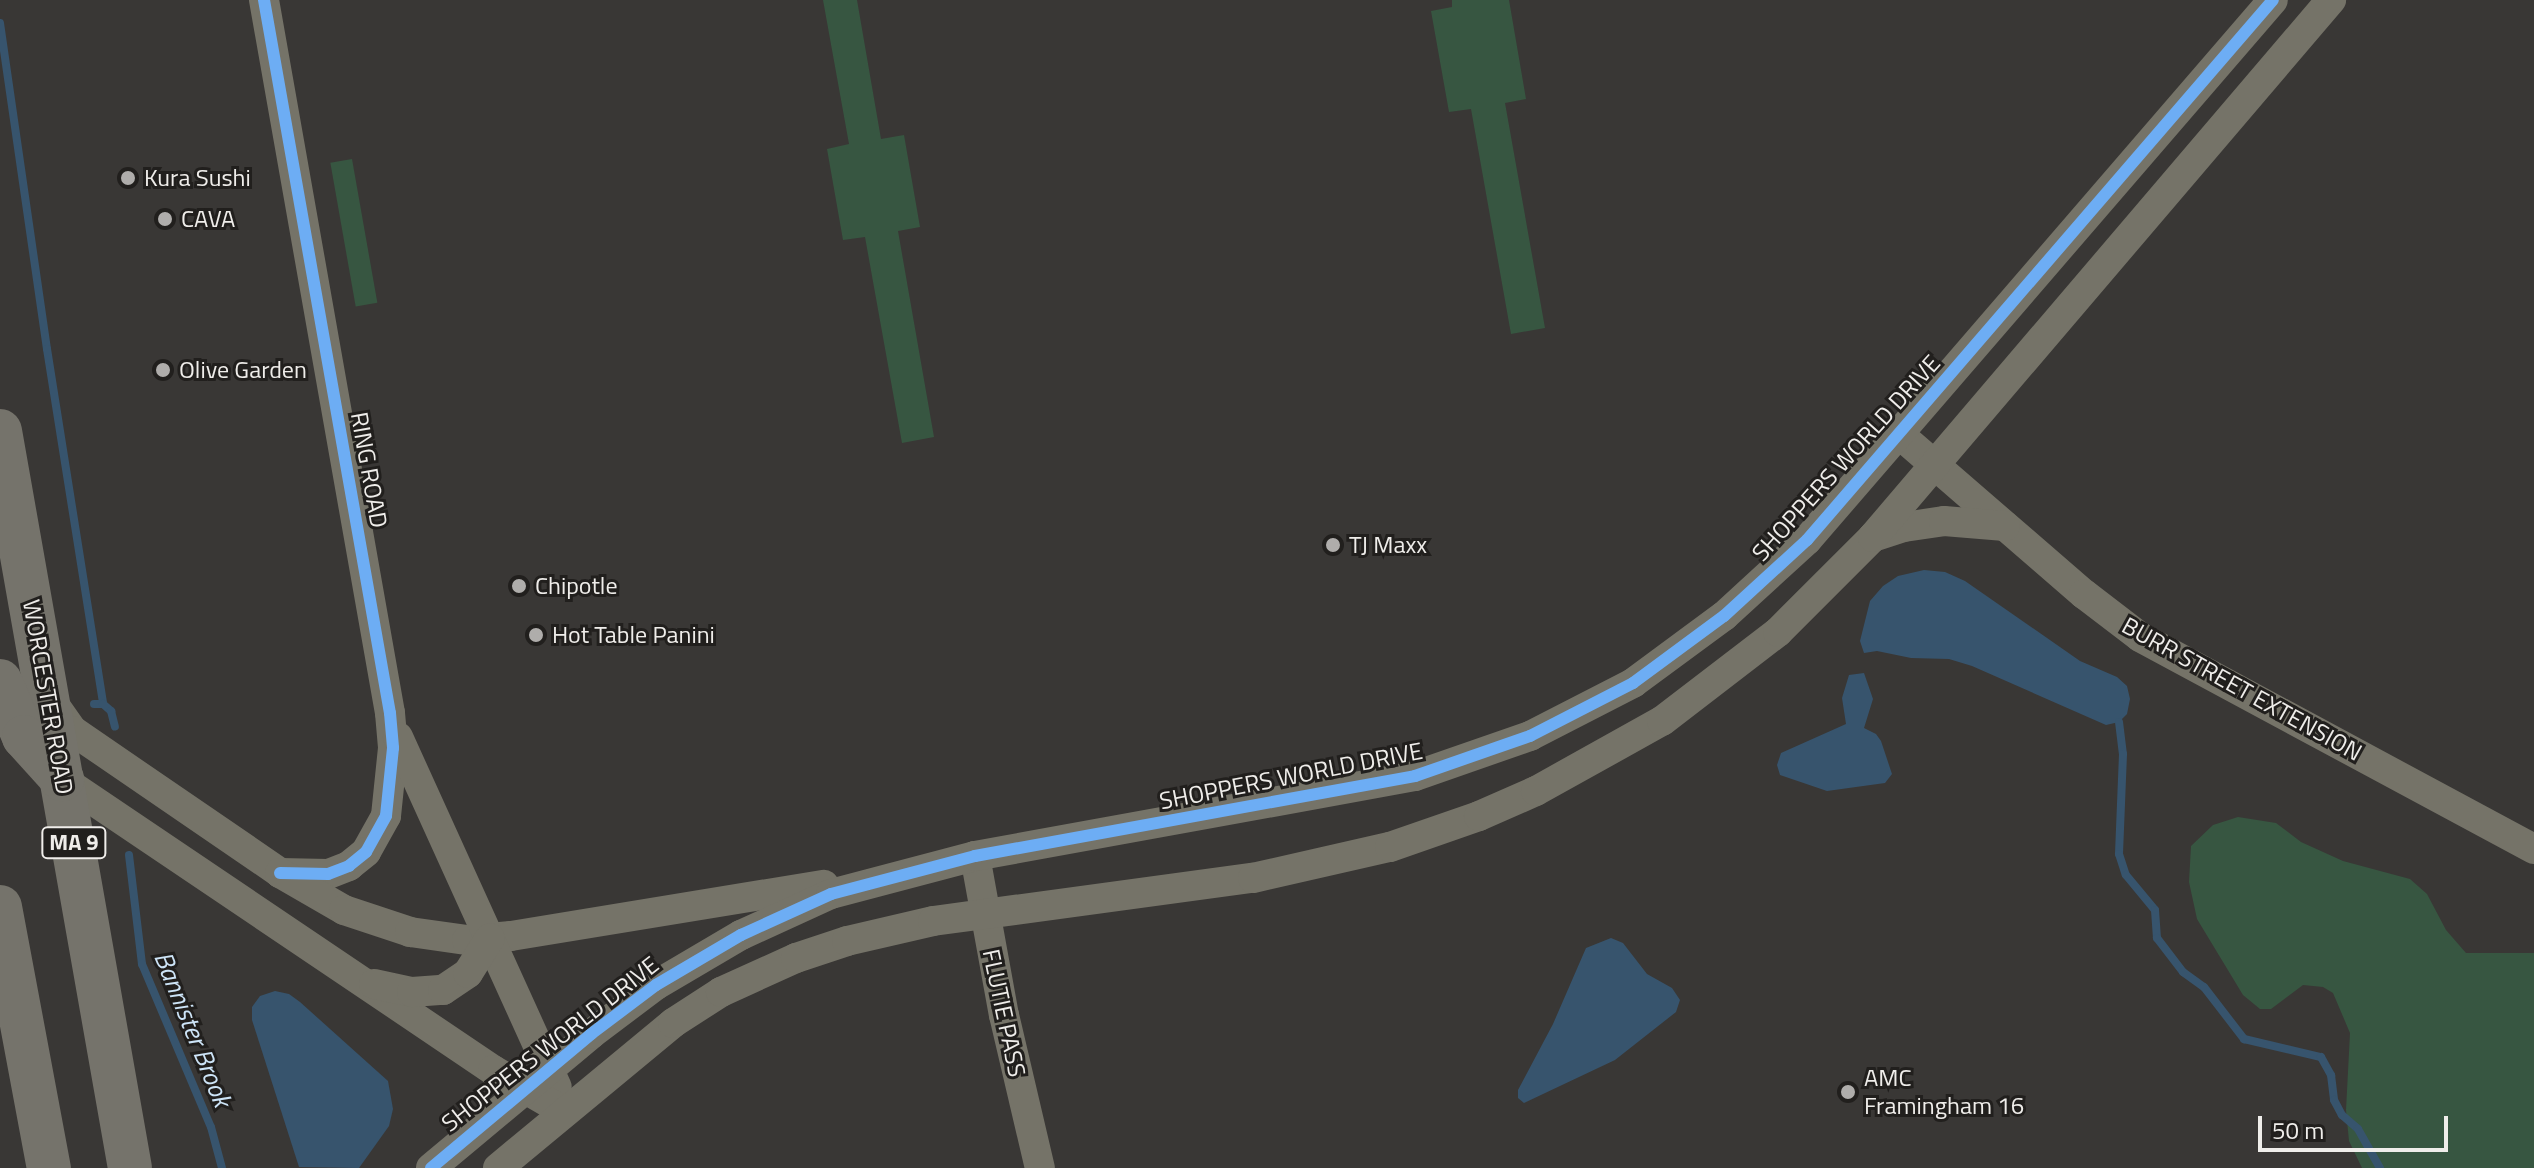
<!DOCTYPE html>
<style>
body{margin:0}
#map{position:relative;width:2534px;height:1168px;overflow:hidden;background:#393735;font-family:"Titillium Web",sans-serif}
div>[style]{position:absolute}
.green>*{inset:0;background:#375641;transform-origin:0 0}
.water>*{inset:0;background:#37546d}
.stream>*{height:8px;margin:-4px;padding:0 4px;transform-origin:4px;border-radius:4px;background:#37546d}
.minor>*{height:30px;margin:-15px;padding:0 15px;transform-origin:15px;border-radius:15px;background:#757368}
.highway>*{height:44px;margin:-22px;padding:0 22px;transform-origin:22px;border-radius:22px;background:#75736b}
.cycleway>*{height:12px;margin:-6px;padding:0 6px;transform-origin:6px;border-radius:6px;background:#6dadf4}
.dots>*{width:22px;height:22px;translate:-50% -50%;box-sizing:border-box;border:4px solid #211f1d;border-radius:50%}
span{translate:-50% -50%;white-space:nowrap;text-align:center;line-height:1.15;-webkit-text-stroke:6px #211f1d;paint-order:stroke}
.shield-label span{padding:2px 6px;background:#211f1d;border:2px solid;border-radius:6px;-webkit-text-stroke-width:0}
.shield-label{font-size:22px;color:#efedea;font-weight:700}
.poi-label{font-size:24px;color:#efedea}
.left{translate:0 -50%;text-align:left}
.street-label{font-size:24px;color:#efedea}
.water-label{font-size:26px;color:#cde4f7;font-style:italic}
.scale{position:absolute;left:2258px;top:1116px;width:190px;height:36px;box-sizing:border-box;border:4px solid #efedea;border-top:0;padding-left:10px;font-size:24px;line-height:28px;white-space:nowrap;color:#efedea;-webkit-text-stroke:6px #211f1d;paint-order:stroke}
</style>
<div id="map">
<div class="green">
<i style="clip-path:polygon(823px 0,857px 0,881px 139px,904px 135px,920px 227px,898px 231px,934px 437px,902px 443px,865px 237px,843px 240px,827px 149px,849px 144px)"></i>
<i style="clip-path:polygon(1452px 0,1509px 0,1526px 99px,1505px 103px,1545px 328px,1511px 334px,1471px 109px,1449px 112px,1431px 11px,1452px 7px)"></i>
<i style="left:352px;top:159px;width:146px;height:22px;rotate:80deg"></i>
<i style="clip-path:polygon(2238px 817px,2276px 823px,2301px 842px,2343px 861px,2410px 879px,2427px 894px,2446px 930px,2466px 953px,2534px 953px,2534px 1168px,2362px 1168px,2349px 1141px,2346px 1110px,2350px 1033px,2333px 993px,2323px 987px,2303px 985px,2271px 1009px,2260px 1009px,2243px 995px,2197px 919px,2189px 882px,2191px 846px,2213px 825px)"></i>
</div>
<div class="water">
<i style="clip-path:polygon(1924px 570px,1945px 572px,1965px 581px,2080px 661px,2117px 677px,2127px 686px,2130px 699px,2127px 714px,2119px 722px,2106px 725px,1972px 666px,1949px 659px,1911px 658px,1877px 651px,1864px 653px,1860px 641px,1870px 601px,1883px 586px,1898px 576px)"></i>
<i style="clip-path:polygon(1864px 673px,1873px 699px,1864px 728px,1876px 734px,1881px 741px,1892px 774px,1885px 783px,1827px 791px,1780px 775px,1777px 765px,1781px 753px,1846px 724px,1842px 698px,1849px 675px)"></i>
<i style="clip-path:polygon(1611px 938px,1623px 943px,1647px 974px,1672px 988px,1680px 1000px,1676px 1012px,1615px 1060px,1524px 1103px,1518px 1098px,1518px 1090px,1553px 1024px,1586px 948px)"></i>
<i style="clip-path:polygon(275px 991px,289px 994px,300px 1002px,388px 1081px,393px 1109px,389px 1126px,359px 1168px,299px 1167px,252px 1020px,252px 1007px,260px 996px)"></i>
</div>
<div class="stream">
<i style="left:0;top:23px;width:329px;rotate:81.8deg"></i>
<i style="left:47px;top:349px;width:359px;rotate:81deg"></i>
<i style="left:94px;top:704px;width:9px"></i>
<i style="left:103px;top:704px;width:11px;rotate:41deg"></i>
<i style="left:111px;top:711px;width:16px;rotate:76deg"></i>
<i style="left:2119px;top:722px;width:32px;rotate:83deg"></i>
<i style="left:2123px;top:754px;width:100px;rotate:92.3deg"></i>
<i style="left:2119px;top:854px;width:22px;rotate:72deg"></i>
<i style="left:2126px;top:875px;width:45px;rotate:50.4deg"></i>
<i style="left:2155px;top:910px;width:28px;rotate:86deg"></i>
<i style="left:2157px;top:938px;width:43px;rotate:52.6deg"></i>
<i style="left:2183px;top:972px;width:26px;rotate:36deg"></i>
<i style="left:2204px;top:987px;width:66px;rotate:52.4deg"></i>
<i style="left:2244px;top:1039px;width:79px;rotate:13.2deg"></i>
<i style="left:2321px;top:1057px;width:21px;rotate:61deg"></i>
<i style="left:2331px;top:1075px;width:25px;rotate:83deg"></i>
<i style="left:2334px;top:1100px;width:17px;rotate:62deg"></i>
<i style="left:2342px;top:1115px;width:21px;rotate:41deg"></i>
<i style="left:2358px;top:1129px;width:45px;rotate:60.6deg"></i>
<i style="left:129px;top:855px;width:110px;rotate:83.2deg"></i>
<i style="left:142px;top:964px;width:177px;rotate:67.1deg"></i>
<i style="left:211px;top:1127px;width:42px;rotate:75deg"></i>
</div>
<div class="minor">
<i style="left:264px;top:0;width:724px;rotate:79.98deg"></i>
<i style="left:390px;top:713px;width:35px;rotate:85deg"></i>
<i style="left:393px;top:748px;width:68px;rotate:95.9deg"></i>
<i style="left:386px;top:816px;width:41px;rotate:119.1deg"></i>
<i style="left:366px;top:852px;width:22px;rotate:141deg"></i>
<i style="left:349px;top:866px;width:22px;rotate:159deg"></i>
<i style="left:328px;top:874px;width:48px;rotate:-178.8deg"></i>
<i style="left:1899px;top:434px;width:245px;rotate:40.9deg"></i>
<i style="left:2084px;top:594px;width:71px;rotate:37.5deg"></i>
<i style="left:2140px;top:637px;width:447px;rotate:28.3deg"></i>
<i style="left:1873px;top:537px;width:33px;rotate:-18deg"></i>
<i style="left:1904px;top:527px;width:40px;rotate:-8.5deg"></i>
<i style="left:1944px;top:521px;width:61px;rotate:4.7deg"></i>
<i style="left:51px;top:700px;width:38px;rotate:55deg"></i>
<i style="left:73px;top:731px;width:251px;rotate:34.4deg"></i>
<i style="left:280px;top:873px;width:74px;rotate:30deg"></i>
<i style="left:344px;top:910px;width:70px;rotate:18.4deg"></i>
<i style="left:410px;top:932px;width:58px;rotate:8deg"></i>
<i style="left:467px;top:940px;width:44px;rotate:-5.2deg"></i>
<i style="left:511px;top:936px;width:317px;rotate:-9.3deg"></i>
<i style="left:398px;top:737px;width:384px;rotate:65.6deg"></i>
<i style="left:63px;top:780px;width:519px;rotate:34deg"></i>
<i style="left:493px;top:1070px;width:83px;rotate:30.3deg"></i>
<i style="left:975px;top:856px;width:162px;rotate:79.7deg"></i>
<i style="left:1004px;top:1015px;width:157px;rotate:76.8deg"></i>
<i style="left:374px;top:984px;width:39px;rotate:12deg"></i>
<i style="left:412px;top:992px;width:31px;rotate:-4deg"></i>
<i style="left:443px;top:990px;width:30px;rotate:-34deg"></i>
<i style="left:468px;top:973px;width:41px;rotate:-57.8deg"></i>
<i style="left:431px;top:1168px;width:209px;rotate:-39.9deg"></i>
<i style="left:591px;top:1034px;width:81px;rotate:-37deg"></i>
<i style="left:656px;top:985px;width:99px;rotate:-30.5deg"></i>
<i style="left:741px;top:935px;width:99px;rotate:-24.5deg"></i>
<i style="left:831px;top:894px;width:149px;rotate:-14.8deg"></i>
<i style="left:975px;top:856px;width:447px;rotate:-10.3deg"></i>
<i style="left:1415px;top:776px;width:122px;rotate:-19.2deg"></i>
<i style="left:1530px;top:736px;width:116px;rotate:-27.2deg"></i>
<i style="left:1633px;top:683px;width:113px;rotate:-36.4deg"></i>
<i style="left:1724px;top:616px;width:113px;rotate:-42.5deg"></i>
<i style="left:1807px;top:540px;width:713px;rotate:-49.21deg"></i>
<i style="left:498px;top:1168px;width:227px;rotate:-39.6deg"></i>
<i style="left:673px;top:1023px;width:57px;rotate:-32.9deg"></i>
<i style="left:721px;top:992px;width:82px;rotate:-24.4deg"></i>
<i style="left:796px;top:958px;width:54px;rotate:-18.4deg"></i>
<i style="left:847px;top:941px;width:88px;rotate:-13.1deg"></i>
<i style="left:933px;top:921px;width:323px;rotate:-7.7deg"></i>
<i style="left:1253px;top:878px;width:140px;rotate:-12.8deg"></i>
<i style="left:1390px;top:847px;width:94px;rotate:-19.2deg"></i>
<i style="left:1479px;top:816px;width:62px;rotate:-23.7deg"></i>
<i style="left:1536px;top:791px;width:144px;rotate:-29.1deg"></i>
<i style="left:1662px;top:721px;width:146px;rotate:-37.5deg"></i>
<i style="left:1778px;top:632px;width:134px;rotate:-45deg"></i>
<i style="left:1873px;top:537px;width:706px;rotate:-49.54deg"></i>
</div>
<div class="highway">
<i style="left:0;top:431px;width:748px;rotate:80deg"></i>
<i style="left:0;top:681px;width:61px;rotate:66.8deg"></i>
<i style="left:24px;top:737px;width:57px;rotate:47.9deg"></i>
<i style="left:0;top:907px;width:266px;rotate:79.4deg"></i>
</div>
<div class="cycleway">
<i style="left:264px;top:0;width:724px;rotate:79.98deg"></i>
<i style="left:390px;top:713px;width:35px;rotate:85deg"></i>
<i style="left:393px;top:748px;width:68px;rotate:95.9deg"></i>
<i style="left:386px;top:816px;width:41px;rotate:119.1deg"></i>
<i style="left:366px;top:852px;width:22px;rotate:141deg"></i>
<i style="left:349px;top:866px;width:22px;rotate:159deg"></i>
<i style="left:328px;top:874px;width:48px;rotate:-178.8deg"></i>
<i style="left:431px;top:1168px;width:209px;rotate:-39.9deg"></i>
<i style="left:591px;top:1034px;width:81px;rotate:-37deg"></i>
<i style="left:656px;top:985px;width:99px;rotate:-30.5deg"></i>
<i style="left:741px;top:935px;width:99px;rotate:-24.5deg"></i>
<i style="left:831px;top:894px;width:149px;rotate:-14.8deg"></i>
<i style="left:975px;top:856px;width:447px;rotate:-10.3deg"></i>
<i style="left:1415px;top:776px;width:122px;rotate:-19.2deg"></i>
<i style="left:1530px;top:736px;width:116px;rotate:-27.2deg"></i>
<i style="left:1633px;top:683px;width:113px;rotate:-36.4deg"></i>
<i style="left:1724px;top:616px;width:113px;rotate:-42.5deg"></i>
<i style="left:1807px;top:540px;width:713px;rotate:-49.21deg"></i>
</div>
<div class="dots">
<i style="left:128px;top:178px;background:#afadab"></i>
<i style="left:165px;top:219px;background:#afadab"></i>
<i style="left:163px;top:370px;background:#afadab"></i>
<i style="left:1333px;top:545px;background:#afadab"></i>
<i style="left:519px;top:586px;background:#afadab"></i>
<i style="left:536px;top:635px;background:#afadab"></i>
<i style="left:1848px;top:1092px;background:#afadab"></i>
</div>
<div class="shield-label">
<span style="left:74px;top:843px">MA 9</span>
</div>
<div class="poi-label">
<span class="left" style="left:144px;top:178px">Kura Sushi</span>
<span class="left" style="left:181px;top:219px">CAVA</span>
<span class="left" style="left:179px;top:370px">Olive Garden</span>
<span class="left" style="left:1349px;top:545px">TJ Maxx</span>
<span class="left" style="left:535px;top:586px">Chipotle</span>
<span class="left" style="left:552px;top:635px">Hot Table Panini</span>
<span class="left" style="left:1864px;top:1092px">AMC<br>Framingham 16</span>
</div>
<div class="street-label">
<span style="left:1846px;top:458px;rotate:-48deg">SHOPPERS WORLD DRIVE</span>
<span style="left:369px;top:470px;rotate:80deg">RING ROAD</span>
<span style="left:2242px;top:689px;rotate:29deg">BURR STREET EXTENSION</span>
<span style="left:48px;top:697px;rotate:80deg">WORCESTER ROAD</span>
<span style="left:1291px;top:776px;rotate:-11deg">SHOPPERS WORLD DRIVE</span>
<span style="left:1004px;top:1013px;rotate:78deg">FLUTIE PASS</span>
<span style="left:550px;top:1044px;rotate:-38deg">SHOPPERS WORLD DRIVE</span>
</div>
<div class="water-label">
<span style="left:193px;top:1029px;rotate:68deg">Bannister Brook</span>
</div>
<div class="scale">50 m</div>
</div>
